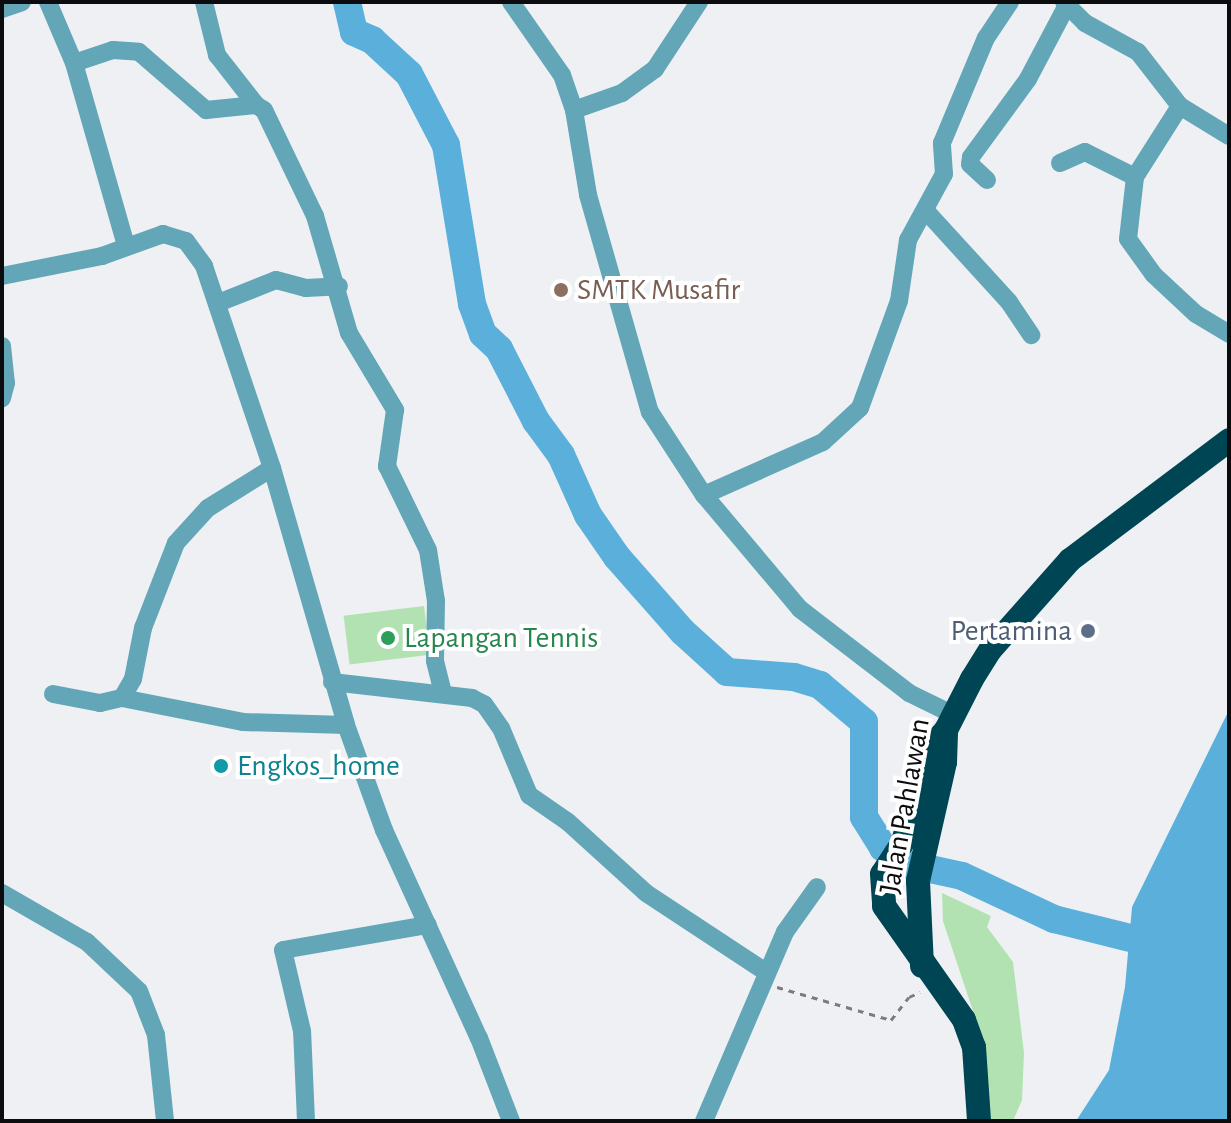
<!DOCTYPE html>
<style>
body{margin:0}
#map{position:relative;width:1231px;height:1123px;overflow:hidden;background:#eef0f4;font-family:"Alegreya Sans",sans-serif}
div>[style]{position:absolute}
.green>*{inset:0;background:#b3e2b2;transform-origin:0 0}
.water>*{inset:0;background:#5bb0db}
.river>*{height:28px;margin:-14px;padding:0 14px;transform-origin:14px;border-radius:14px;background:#5bb0db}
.path>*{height:3px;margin-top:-1.5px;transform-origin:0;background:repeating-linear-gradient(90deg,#7b7c7f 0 6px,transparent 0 12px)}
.minor>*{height:18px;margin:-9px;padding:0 9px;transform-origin:9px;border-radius:9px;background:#62a6b8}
.highway>*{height:24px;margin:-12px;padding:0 12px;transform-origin:12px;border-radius:12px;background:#004554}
.dots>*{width:22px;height:22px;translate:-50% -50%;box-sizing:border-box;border:4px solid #fff;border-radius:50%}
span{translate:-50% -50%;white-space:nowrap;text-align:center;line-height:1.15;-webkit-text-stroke:8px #fff;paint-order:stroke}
.education-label{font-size:30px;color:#785e54}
.left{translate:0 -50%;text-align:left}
.service-label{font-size:30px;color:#4e5e75}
.right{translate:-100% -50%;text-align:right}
.leisure-label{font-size:30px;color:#27864d}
.culture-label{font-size:30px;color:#0d838f}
.street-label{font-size:30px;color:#0c0c0e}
.frame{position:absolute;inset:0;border:4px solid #0c0c0e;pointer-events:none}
</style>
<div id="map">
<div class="green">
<i style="left:424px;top:606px;width:49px;height:81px;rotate:83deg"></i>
<i style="clip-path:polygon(942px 893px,991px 916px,987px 927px,1013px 962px,1024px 1053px,1022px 1100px,1013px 1121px,989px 1121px,976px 1020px,943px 921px)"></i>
</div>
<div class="water">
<i style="clip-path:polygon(1229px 710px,1229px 1121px,1076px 1121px,1109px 1070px,1125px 987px,1132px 907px)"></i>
</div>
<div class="river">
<i style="left:347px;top:2px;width:31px;rotate:77deg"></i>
<i style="left:354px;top:32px;width:20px;rotate:24deg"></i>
<i style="left:372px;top:40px;width:50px;rotate:42.6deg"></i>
<i style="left:409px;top:74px;width:80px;rotate:62.5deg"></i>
<i style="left:446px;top:145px;width:161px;rotate:80.7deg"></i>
<i style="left:472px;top:304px;width:32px;rotate:70deg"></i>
<i style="left:483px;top:334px;width:22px;rotate:43deg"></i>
<i style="left:499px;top:349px;width:81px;rotate:62.8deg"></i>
<i style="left:536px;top:421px;width:42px;rotate:53.7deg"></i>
<i style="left:561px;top:455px;width:66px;rotate:65.8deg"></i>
<i style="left:588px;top:515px;width:51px;rotate:55.4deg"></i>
<i style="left:617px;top:557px;width:100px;rotate:48.7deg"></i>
<i style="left:683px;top:632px;width:59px;rotate:42.3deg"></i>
<i style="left:727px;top:672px;width:67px;rotate:4.3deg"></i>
<i style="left:794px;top:677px;width:27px;rotate:17deg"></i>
<i style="left:820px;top:685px;width:57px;rotate:40.1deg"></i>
<i style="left:864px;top:722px;width:95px;rotate:90deg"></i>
<i style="left:864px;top:817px;width:36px;rotate:58deg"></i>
<i style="left:883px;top:848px;width:29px;rotate:34deg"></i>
<i style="left:907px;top:864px;width:56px;rotate:12.3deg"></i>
<i style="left:962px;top:876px;width:102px;rotate:25.1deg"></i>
<i style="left:1054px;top:919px;width:78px;rotate:14deg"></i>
</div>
<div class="path">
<i style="left:777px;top:987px;width:119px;rotate:16.1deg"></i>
<i style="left:891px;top:1020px;width:29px;rotate:-52deg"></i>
<i style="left:909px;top:997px;width:12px;rotate:-24deg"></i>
</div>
<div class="minor">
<i style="left:48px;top:2px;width:66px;rotate:66.9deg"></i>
<i style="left:74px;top:63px;width:189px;rotate:74.1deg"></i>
<i style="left:204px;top:2px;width:55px;rotate:76.2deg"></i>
<i style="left:217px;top:55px;width:63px;rotate:52deg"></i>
<i style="left:511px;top:2px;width:89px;rotate:55.1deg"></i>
<i style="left:562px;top:75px;width:37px;rotate:71deg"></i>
<i style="left:574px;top:110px;width:86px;rotate:80.6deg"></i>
<i style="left:588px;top:195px;width:226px;rotate:74.1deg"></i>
<i style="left:650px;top:412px;width:99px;rotate:57deg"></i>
<i style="left:704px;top:495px;width:149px;rotate:49.9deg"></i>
<i style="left:800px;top:609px;width:138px;rotate:37.6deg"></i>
<i style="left:909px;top:693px;width:48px;rotate:26deg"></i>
<i style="left:1064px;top:2px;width:30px;rotate:45deg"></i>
<i style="left:1085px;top:23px;width:60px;rotate:28.7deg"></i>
<i style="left:1138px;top:52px;width:68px;rotate:52.1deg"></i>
<i style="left:1180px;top:106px;width:84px;rotate:122.4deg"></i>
<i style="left:1135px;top:177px;width:62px;rotate:96.4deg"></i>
<i style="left:1128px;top:239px;width:44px;rotate:54.2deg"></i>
<i style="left:1154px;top:275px;width:57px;rotate:42.9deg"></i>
<i style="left:1196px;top:314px;width:39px;rotate:31deg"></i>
<i style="left:2px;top:9px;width:21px;rotate:-19deg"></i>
<i style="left:74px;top:63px;width:41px;rotate:-18.4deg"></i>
<i style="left:113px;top:50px;width:26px;rotate:4deg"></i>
<i style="left:139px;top:52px;width:89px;rotate:40.9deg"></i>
<i style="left:206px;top:110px;width:50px;rotate:-5.7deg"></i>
<i style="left:256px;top:105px;width:9px;rotate:32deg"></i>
<i style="left:264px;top:110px;width:118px;rotate:64.3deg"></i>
<i style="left:315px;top:216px;width:122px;rotate:73.8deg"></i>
<i style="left:349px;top:333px;width:90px;rotate:59.1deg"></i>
<i style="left:395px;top:410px;width:57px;rotate:98.1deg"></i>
<i style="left:387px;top:466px;width:93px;rotate:64deg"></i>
<i style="left:428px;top:550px;width:52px;rotate:81.1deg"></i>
<i style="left:436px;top:601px;width:60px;rotate:91deg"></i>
<i style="left:435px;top:661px;width:34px;rotate:76deg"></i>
<i style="left:1180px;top:106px;width:57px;rotate:31.5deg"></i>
<i style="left:574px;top:110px;width:51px;rotate:-19.5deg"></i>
<i style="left:622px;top:93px;width:41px;rotate:-36deg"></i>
<i style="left:655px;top:69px;width:80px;rotate:-56.7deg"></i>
<i style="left:1060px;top:163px;width:27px;rotate:-24deg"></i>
<i style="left:1085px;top:152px;width:56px;rotate:26.6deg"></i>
<i style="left:987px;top:180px;width:23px;rotate:-137deg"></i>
<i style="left:970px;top:164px;width:7px;rotate:-82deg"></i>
<i style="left:971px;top:157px;width:97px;rotate:-53.8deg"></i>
<i style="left:1028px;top:79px;width:84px;rotate:-62.2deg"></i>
<i style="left:926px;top:211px;width:123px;rotate:47.6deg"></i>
<i style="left:1009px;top:302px;width:40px;rotate:56deg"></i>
<i style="left:2px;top:276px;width:102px;rotate:-11.3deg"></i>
<i style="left:102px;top:256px;width:65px;rotate:-19.8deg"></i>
<i style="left:163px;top:234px;width:24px;rotate:17deg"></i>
<i style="left:186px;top:241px;width:31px;rotate:54deg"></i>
<i style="left:204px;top:266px;width:213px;rotate:71.4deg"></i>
<i style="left:272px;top:468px;width:267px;rotate:73.9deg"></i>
<i style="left:346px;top:725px;width:112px;rotate:70.1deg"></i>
<i style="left:384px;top:830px;width:229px;rotate:65.5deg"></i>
<i style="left:479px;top:1038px;width:89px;rotate:68.9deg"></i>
<i style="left:218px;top:303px;width:62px;rotate:-21.6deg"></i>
<i style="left:276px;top:280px;width:31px;rotate:15deg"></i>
<i style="left:306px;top:288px;width:33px;rotate:-3deg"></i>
<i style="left:2px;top:346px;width:37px;rotate:84deg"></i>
<i style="left:6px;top:383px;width:16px;rotate:105deg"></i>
<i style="left:704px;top:495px;width:130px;rotate:-24deg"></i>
<i style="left:823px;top:442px;width:50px;rotate:-42.6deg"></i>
<i style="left:860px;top:408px;width:114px;rotate:-70deg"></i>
<i style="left:899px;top:301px;width:62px;rotate:-81.6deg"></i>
<i style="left:908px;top:240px;width:75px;rotate:-61.4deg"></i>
<i style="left:944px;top:174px;width:31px;rotate:-94deg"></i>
<i style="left:942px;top:143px;width:114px;rotate:-67.3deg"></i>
<i style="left:986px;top:38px;width:43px;rotate:-56.3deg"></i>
<i style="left:332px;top:682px;width:141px;rotate:6.5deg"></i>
<i style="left:472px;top:698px;width:13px;rotate:27deg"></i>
<i style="left:484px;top:704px;width:29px;rotate:55deg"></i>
<i style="left:501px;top:728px;width:73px;rotate:67.3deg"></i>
<i style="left:529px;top:795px;width:47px;rotate:34.7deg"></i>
<i style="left:568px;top:822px;width:105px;rotate:42.3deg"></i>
<i style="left:646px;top:893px;width:144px;rotate:33.4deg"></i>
<i style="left:53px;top:694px;width:48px;rotate:10.8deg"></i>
<i style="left:100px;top:703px;width:23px;rotate:-13deg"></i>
<i style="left:122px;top:698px;width:22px;rotate:-60deg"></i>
<i style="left:133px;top:679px;width:52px;rotate:-78.9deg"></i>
<i style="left:143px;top:628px;width:91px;rotate:-68.8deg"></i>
<i style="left:176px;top:543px;width:47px;rotate:-47.6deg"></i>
<i style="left:208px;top:508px;width:75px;rotate:-32deg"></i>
<i style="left:122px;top:698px;width:123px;rotate:11.2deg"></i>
<i style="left:243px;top:722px;width:103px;rotate:1.7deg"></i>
<i style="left:2px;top:893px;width:98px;rotate:30deg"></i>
<i style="left:87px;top:942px;width:71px;rotate:43.3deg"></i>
<i style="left:139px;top:991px;width:47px;rotate:68.9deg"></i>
<i style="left:156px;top:1035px;width:86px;rotate:84deg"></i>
<i style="left:306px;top:1121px;width:90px;rotate:-92.5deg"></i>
<i style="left:302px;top:1031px;width:83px;rotate:-103.2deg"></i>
<i style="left:283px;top:950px;width:147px;rotate:-9.8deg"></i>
<i style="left:704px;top:1121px;width:206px;rotate:-66.8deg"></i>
<i style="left:785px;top:932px;width:55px;rotate:-54.6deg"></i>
</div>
<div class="highway">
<i style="left:946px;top:730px;width:27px;rotate:132deg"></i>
<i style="left:928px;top:750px;width:95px;rotate:105.2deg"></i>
<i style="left:903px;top:842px;width:38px;rotate:123deg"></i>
<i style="left:882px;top:874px;width:32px;rotate:86deg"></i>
<i style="left:884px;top:906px;width:139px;rotate:54.9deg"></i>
<i style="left:964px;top:1020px;width:29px;rotate:70deg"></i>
<i style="left:974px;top:1047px;width:74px;rotate:86.1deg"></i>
<i style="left:922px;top:966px;width:85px;rotate:-92.7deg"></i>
<i style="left:918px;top:881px;width:122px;rotate:-77.2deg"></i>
<i style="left:945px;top:762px;width:32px;rotate:-88deg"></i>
<i style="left:946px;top:730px;width:57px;rotate:-63deg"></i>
<i style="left:972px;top:679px;width:36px;rotate:-58deg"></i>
<i style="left:991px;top:649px;width:119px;rotate:-48.4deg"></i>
<i style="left:1070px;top:560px;width:199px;rotate:-37deg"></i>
</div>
<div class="dots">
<i style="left:561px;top:290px;background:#8d6e63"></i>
<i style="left:1088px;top:631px;background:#5c6f8a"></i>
<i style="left:388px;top:638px;background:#2e9e5b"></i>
<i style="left:221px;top:766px;background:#0f9aa8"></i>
</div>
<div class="education-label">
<span class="left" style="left:577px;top:290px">SMTK Musafir</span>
</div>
<div class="service-label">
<span class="right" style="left:1072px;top:631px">Pertamina</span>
</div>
<div class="leisure-label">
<span class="left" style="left:404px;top:638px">Lapangan Tennis</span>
</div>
<div class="culture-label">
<span class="left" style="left:237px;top:766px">Engkos_home</span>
</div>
<div class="street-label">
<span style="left:905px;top:806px;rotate:-80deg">Jalan Pahlawan</span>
</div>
<div class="frame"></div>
</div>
